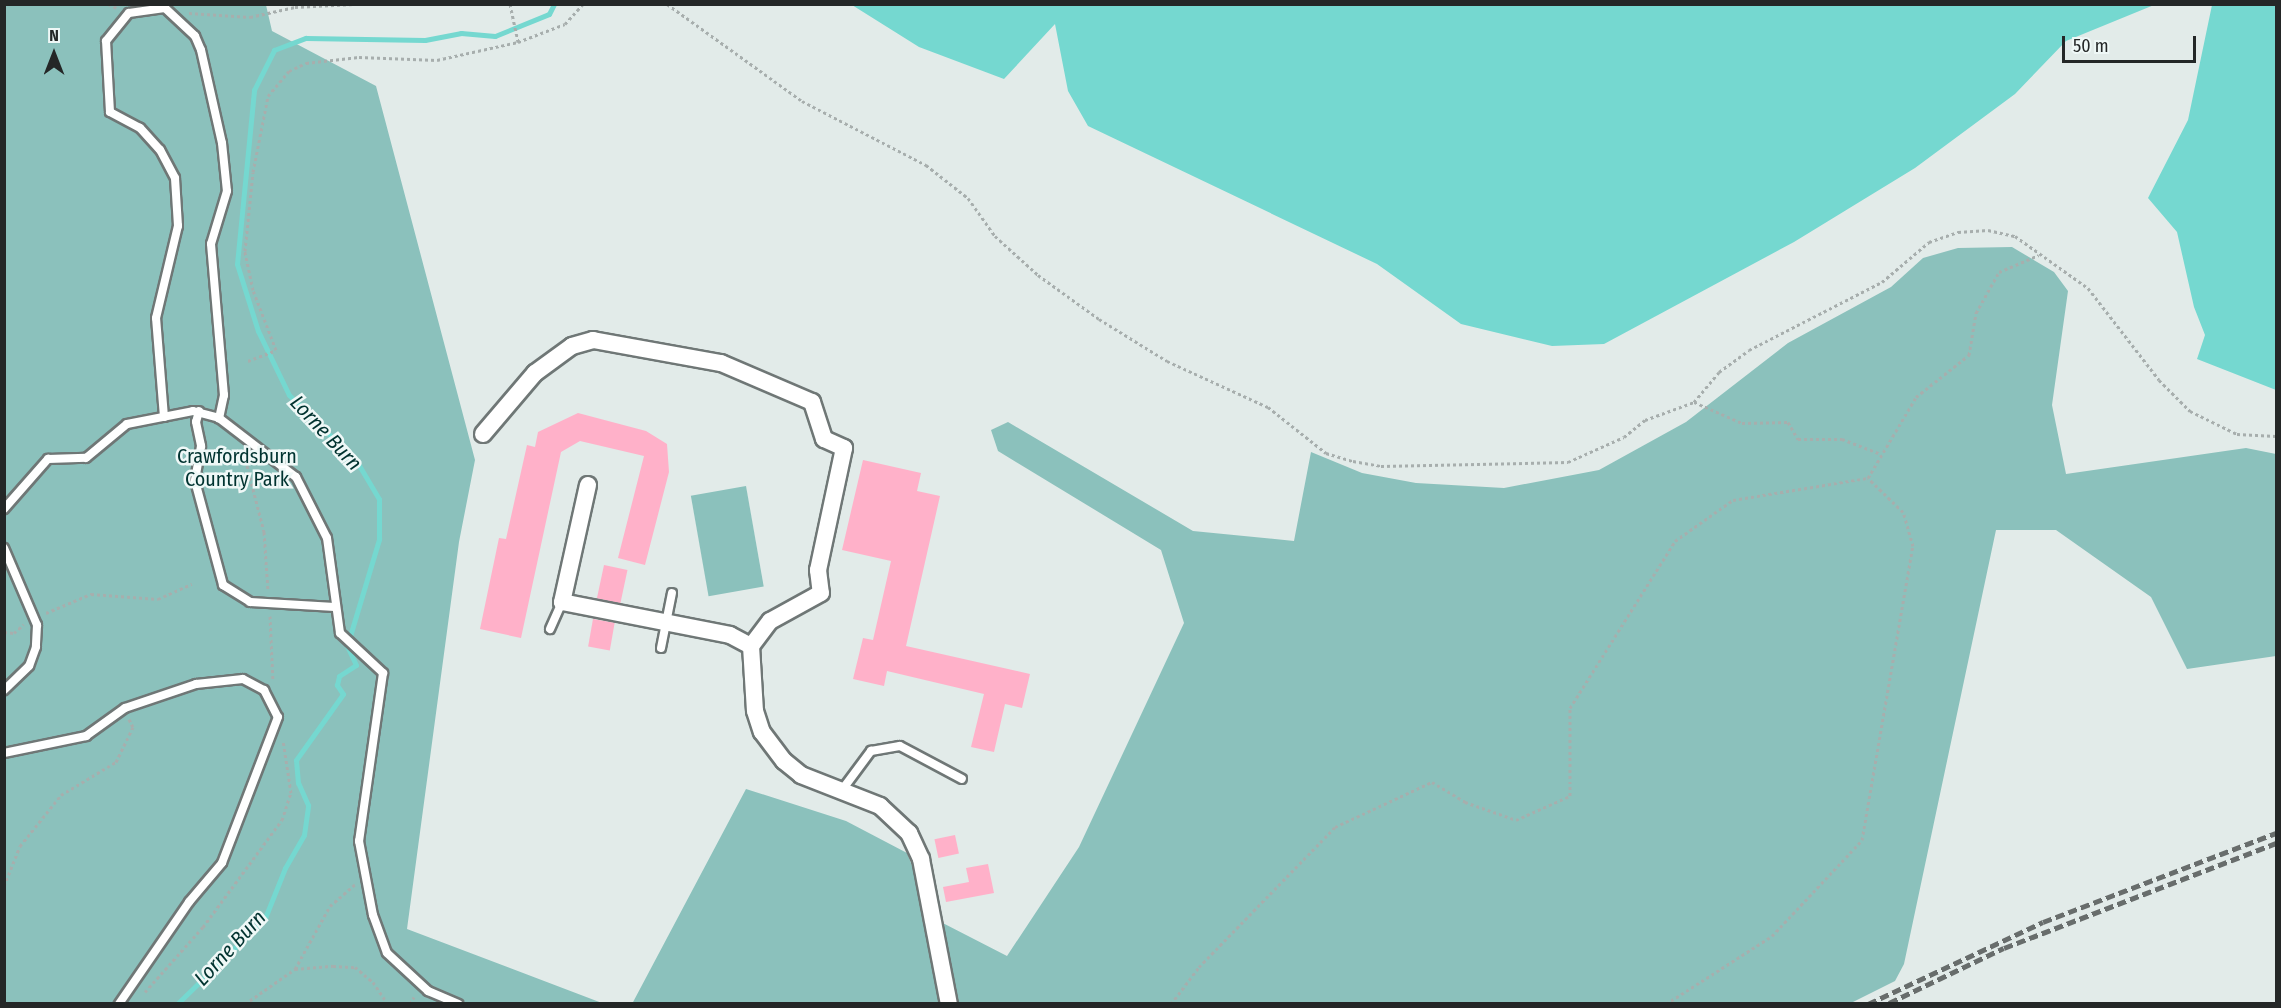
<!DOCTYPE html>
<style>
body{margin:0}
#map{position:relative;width:2281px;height:1008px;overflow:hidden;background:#e2ebe9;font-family:"Fira Sans Condensed",sans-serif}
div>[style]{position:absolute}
.green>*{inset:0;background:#8bc1bc;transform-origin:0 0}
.water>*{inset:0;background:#75d8d0}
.stream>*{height:5px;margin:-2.5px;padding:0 2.5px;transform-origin:2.5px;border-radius:2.5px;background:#75d8d0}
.building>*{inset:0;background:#ffb1c9;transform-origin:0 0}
.path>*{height:3px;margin-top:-1.5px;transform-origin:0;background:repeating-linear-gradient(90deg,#a7aead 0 3px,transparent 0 6px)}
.roads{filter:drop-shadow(2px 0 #6f7776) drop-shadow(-2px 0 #6f7776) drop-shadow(0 2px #6f7776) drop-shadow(0 -2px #6f7776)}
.service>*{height:8px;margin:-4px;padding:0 4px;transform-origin:4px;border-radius:4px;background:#fff}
.minor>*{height:16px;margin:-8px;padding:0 8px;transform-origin:8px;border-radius:8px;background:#fff}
.rail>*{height:4.5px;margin-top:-2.25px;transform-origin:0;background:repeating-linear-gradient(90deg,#686d6c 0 9px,transparent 0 13.5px)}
span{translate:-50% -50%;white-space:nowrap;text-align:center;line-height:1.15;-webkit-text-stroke:5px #eff8f7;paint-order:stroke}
.park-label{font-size:20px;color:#003330}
.water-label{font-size:21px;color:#00322f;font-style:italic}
.frame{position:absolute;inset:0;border:6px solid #242727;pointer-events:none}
.north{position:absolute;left:24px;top:24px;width:60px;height:60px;-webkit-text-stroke:4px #eff8f7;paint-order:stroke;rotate:0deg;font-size:16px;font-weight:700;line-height:24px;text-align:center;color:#242727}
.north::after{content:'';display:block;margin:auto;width:21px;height:27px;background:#242727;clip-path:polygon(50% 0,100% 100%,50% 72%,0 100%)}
.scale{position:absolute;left:2062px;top:36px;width:134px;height:27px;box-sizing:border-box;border:3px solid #242727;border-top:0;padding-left:8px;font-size:18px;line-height:21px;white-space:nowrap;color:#242727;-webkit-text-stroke:4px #eff8f7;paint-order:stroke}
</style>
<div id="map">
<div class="green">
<i style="clip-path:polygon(4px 5px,266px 5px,272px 31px,376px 86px,475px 460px,459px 542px,407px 929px,602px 1003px,5px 1003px)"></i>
<i style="clip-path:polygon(2012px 247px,2054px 272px,2068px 291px,2052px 405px,2066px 474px,2246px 448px,2276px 454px,2276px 656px,2187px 669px,2151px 597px,2056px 530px,1996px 530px,1904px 964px,1895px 981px,1851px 1003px,632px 1004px,746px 789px,846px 821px,907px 853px,933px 918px,1007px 956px,1079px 847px,1184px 623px,1161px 550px,998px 451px,991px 430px,1008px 422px,1193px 531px,1294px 541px,1311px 452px,1362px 473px,1416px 483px,1504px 488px,1599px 470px,1686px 422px,1788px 343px,1891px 287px,1923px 258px,1958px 248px)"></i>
<i style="left:746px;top:486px;width:102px;height:56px;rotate:80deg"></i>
</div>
<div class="water">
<i style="clip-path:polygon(852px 5px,852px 4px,2154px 5px,2066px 41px,2015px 94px,1915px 168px,1794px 242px,1604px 344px,1552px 346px,1461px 324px,1377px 264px,1088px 126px,1068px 91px,1055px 24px,1004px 79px,919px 47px)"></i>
<i style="clip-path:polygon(2212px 5px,2276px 5px,2276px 390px,2197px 359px,2205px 335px,2194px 307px,2177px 232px,2148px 198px,2188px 120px)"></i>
</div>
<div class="stream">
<i style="left:177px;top:1004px;width:123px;rotate:-44.3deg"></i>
<i style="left:265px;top:918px;width:54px;rotate:-68.2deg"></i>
<i style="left:285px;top:868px;width:38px;rotate:-60deg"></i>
<i style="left:304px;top:835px;width:30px;rotate:-82deg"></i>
<i style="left:308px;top:805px;width:24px;rotate:-114deg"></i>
<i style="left:298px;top:783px;width:23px;rotate:-95deg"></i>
<i style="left:296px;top:760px;width:81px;rotate:-54.5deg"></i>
<i style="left:343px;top:694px;width:11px;rotate:-124deg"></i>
<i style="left:337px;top:685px;width:9px;rotate:-77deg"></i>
<i style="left:339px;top:676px;width:20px;rotate:-33deg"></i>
<i style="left:356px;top:665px;width:21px;rotate:-115deg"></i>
<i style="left:347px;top:646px;width:112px;rotate:-73.3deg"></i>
<i style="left:379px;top:539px;width:40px;rotate:-90deg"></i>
<i style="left:379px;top:499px;width:43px;rotate:-120.7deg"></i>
<i style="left:357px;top:462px;width:95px;rotate:-135.4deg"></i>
<i style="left:289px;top:395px;width:71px;rotate:-115.8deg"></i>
<i style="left:258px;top:331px;width:70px;rotate:-107.4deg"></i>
<i style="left:237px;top:264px;width:175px;rotate:-84.4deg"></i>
<i style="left:254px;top:90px;width:45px;rotate:-63.4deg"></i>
<i style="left:274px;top:50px;width:34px;rotate:-21deg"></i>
<i style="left:306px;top:38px;width:119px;rotate:1deg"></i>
<i style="left:425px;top:40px;width:37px;rotate:-11deg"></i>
<i style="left:461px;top:33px;width:34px;rotate:5deg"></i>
<i style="left:495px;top:36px;width:58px;rotate:-22.2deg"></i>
<i style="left:549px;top:14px;width:11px;rotate:-63deg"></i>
</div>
<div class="building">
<i style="clip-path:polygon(578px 413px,646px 431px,667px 444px,669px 472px,645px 565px,618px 558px,644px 456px,580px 441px,561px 452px,521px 638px,480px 629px,499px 538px,506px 539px,527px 445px,535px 447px,538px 432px)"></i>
<i style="clip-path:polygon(863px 460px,921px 473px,917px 491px,940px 496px,906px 646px,1030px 674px,1022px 708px,1005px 704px,994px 752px,971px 747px,984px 694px,887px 671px,884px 686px,853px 679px,863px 638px,873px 640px,891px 561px,842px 550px)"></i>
<i style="left:604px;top:565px;width:24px;height:34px;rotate:12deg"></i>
<i style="left:593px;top:619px;width:22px;height:28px;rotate:10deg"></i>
<i style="left:955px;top:835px;width:19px;height:21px;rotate:78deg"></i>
<i style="clip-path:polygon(988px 864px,994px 893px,946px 902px,943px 887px,969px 882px,966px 868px)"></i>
</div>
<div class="path">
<i style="left:108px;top:4px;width:10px;rotate:24deg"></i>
<i style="left:510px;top:4px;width:39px;rotate:78deg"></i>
<i style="left:667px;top:4px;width:166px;rotate:35.7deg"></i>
<i style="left:802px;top:101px;width:140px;rotate:27.3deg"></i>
<i style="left:926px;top:165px;width:53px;rotate:38.2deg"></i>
<i style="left:968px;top:198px;width:47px;rotate:54.6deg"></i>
<i style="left:995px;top:236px;width:58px;rotate:42.2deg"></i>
<i style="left:1038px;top:275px;width:75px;rotate:35.8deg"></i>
<i style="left:1099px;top:319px;width:80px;rotate:31.7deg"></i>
<i style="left:1167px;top:361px;width:111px;rotate:24.5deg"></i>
<i style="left:1268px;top:407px;width:74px;rotate:38.4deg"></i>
<i style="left:1326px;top:453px;width:28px;rotate:17deg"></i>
<i style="left:1353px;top:461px;width:28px;rotate:10deg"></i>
<i style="left:1381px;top:466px;width:187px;rotate:-1.2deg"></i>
<i style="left:1568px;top:462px;width:61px;rotate:-24.1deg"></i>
<i style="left:1624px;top:437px;width:27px;rotate:-39deg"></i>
<i style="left:1645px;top:420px;width:52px;rotate:-20.2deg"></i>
<i style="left:1694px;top:402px;width:39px;rotate:-50deg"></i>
<i style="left:1719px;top:372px;width:37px;rotate:-36deg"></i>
<i style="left:1749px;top:350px;width:149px;rotate:-27.1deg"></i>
<i style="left:1882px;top:282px;width:62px;rotate:-40.4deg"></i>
<i style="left:1929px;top:242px;width:31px;rotate:-19deg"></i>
<i style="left:1958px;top:232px;width:30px;rotate:-4deg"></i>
<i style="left:1988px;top:230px;width:28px;rotate:13deg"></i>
<i style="left:2015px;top:236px;width:90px;rotate:35.5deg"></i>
<i style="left:2088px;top:288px;width:116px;rotate:52.3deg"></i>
<i style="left:2159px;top:380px;width:44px;rotate:45deg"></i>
<i style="left:2190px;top:411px;width:52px;rotate:26.1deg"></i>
<i style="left:2237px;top:434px;width:39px;rotate:3deg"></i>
<i style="left:4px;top:9px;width:5px;rotate:-79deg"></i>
<i style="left:189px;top:13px;width:61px;rotate:3.8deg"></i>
<i style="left:250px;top:17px;width:46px;rotate:-12.5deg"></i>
<i style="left:295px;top:7px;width:59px;rotate:-2.9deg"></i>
<i style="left:248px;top:361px;width:30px;rotate:-21deg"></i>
<i style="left:276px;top:350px;width:64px;rotate:-111deg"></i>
<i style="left:253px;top:290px;width:40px;rotate:-102deg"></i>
<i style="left:245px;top:251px;width:79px;rotate:-84.2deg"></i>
<i style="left:253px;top:172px;width:77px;rotate:-78.8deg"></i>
<i style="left:268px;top:96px;width:33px;rotate:-50deg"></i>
<i style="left:289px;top:71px;width:19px;rotate:-25deg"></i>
<i style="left:306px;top:63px;width:53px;rotate:-6.5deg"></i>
<i style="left:359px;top:57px;width:78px;rotate:2.2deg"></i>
<i style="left:437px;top:60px;width:83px;rotate:-12.5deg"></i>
<i style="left:518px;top:42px;width:50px;rotate:-21deg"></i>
<i style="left:565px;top:24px;width:27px;rotate:-48deg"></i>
<i style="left:1694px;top:402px;width:52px;rotate:23.6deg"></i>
<i style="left:1742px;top:423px;width:46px;rotate:-1.2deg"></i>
<i style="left:1788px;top:422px;width:20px;rotate:60deg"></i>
<i style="left:1798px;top:439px;width:44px"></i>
<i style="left:1842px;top:439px;width:42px;rotate:21deg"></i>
<i style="left:244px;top:454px;width:81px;rotate:75.6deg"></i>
<i style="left:264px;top:532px;width:59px;rotate:86.1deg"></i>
<i style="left:46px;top:613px;width:49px;rotate:-22.9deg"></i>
<i style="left:91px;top:594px;width:67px;rotate:4.3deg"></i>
<i style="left:158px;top:599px;width:37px;rotate:-24deg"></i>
<i style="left:270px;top:616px;width:65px;rotate:87.4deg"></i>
<i style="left:4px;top:632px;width:10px;rotate:6deg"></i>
<i style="left:14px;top:633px;width:13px;rotate:-42deg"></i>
<i style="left:4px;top:886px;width:43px;rotate:-68.2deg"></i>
<i style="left:20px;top:846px;width:65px;rotate:-51.2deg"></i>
<i style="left:61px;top:795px;width:64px;rotate:-31deg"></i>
<i style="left:116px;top:762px;width:39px;rotate:-64deg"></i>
<i style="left:133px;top:727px;width:9px;rotate:-117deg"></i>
<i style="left:295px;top:969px;width:72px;rotate:-60.9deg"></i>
<i style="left:330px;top:906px;width:33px;rotate:-41deg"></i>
<i style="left:145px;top:992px;width:87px;rotate:-48.3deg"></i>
<i style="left:203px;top:927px;width:133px;rotate:-53.6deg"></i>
<i style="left:282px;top:820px;width:28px;rotate:-72deg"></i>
<i style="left:291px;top:793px;width:54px;rotate:-98.6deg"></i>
<i style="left:245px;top:1004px;width:61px;rotate:-35deg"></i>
<i style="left:295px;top:969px;width:38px;rotate:-5deg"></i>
<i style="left:333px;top:966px;width:22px;rotate:3deg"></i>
<i style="left:355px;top:967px;width:23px;rotate:40deg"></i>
<i style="left:373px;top:982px;width:27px;rotate:56deg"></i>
<i style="left:410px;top:1004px;width:8px;rotate:-60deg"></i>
<i style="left:1171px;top:1004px;width:46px;rotate:-52.9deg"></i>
<i style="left:1199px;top:967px;width:195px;rotate:-45.8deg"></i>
<i style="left:1335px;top:827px;width:107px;rotate:-24.9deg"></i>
<i style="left:1432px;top:782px;width:39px;rotate:31deg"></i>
<i style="left:1465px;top:802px;width:54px;rotate:19.4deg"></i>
<i style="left:1516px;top:820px;width:59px;rotate:-24deg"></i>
<i style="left:1570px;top:796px;width:88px;rotate:-90deg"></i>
<i style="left:1570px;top:708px;width:197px;rotate:-57.8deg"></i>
<i style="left:1675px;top:541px;width:71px;rotate:-35.3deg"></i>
<i style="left:1733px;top:500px;width:137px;rotate:-9.3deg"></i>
<i style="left:1868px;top:478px;width:94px;rotate:-59.3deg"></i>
<i style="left:1916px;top:397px;width:68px;rotate:-38.4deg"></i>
<i style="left:1969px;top:355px;width:43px;rotate:-80.5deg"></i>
<i style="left:1976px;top:313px;width:47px;rotate:-60.7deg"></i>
<i style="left:1999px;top:272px;width:43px;rotate:-23deg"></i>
<i style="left:1666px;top:1004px;width:126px;rotate:-32.7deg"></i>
<i style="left:1772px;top:936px;width:132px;rotate:-46.8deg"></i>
<i style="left:1862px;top:840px;width:298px;rotate:-80.2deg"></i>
<i style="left:1913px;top:546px;width:35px;rotate:-106deg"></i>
<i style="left:1903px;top:512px;width:49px;rotate:-135.8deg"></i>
</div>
<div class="roads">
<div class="service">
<i style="left:199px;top:411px;width:11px;rotate:105deg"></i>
<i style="left:196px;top:422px;width:25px;rotate:78deg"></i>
<i style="left:201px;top:446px;width:36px;rotate:100deg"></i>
<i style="left:195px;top:481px;width:108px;rotate:74.9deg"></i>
<i style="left:223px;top:585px;width:32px;rotate:32deg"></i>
<i style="left:250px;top:602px;width:85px;rotate:3.4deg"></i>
<i style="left:164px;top:417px;width:99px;rotate:-94.6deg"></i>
<i style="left:156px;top:318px;width:95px;rotate:-76.6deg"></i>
<i style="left:178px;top:226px;width:48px;rotate:-93.6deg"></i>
<i style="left:175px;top:178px;width:32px;rotate:-118deg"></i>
<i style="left:160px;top:150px;width:30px;rotate:-132deg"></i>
<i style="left:140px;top:128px;width:34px;rotate:-152deg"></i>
<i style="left:110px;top:112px;width:71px;rotate:-93.2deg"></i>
<i style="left:106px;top:41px;width:36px;rotate:-51deg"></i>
<i style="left:129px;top:13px;width:36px;rotate:-8deg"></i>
<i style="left:165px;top:8px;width:41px;rotate:43deg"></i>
<i style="left:195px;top:36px;width:15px;rotate:67deg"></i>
<i style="left:201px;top:50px;width:95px;rotate:77.3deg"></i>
<i style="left:222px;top:143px;width:48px;rotate:84.1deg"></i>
<i style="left:227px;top:191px;width:55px;rotate:106.8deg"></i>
<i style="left:211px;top:244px;width:152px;rotate:85.1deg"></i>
<i style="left:224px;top:395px;width:24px;rotate:102deg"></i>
<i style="left:4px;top:509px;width:67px;rotate:-48.7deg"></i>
<i style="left:48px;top:459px;width:38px;rotate:-2deg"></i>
<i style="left:86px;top:458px;width:53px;rotate:-39.7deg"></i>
<i style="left:127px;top:424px;width:67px;rotate:-11.1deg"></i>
<i style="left:193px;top:411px;width:27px;rotate:15deg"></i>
<i style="left:219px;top:418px;width:97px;rotate:37.5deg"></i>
<i style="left:296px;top:477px;width:68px;rotate:63.1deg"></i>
<i style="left:327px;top:538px;width:96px;rotate:82.2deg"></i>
<i style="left:340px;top:633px;width:59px;rotate:42.9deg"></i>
<i style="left:383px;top:673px;width:170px;rotate:98.1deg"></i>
<i style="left:359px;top:841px;width:75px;rotate:79.3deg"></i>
<i style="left:373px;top:915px;width:40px;rotate:69.8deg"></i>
<i style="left:387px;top:953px;width:56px;rotate:42.8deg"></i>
<i style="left:428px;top:991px;width:33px;rotate:23deg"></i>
<i style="left:4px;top:548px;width:84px;rotate:66.8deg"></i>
<i style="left:37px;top:625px;width:22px;rotate:93deg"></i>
<i style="left:36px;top:647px;width:20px;rotate:110deg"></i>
<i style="left:29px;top:666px;width:35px;rotate:136deg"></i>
<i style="left:550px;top:629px;width:30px;rotate:-66deg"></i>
<i style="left:661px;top:648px;width:56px;rotate:-78.7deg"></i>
<i style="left:4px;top:753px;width:84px;rotate:-11.7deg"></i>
<i style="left:86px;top:736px;width:48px;rotate:-35.7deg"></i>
<i style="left:125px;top:708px;width:75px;rotate:-18.7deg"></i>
<i style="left:196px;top:684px;width:47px;rotate:-6.1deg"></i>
<i style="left:243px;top:679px;width:24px;rotate:28deg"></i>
<i style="left:264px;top:690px;width:30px;rotate:63deg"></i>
<i style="left:278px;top:717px;width:156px;rotate:111deg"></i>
<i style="left:222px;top:863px;width:51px;rotate:130.2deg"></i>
<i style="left:189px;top:902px;width:124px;rotate:124.5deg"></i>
<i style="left:842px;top:790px;width:49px;rotate:-53.4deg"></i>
<i style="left:871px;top:751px;width:29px;rotate:-10deg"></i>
<i style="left:900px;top:746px;width:70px;rotate:28deg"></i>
</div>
<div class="minor">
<i style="left:483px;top:434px;width:80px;rotate:-49.6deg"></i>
<i style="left:535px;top:373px;width:46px;rotate:-36.1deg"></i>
<i style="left:572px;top:346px;width:22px;rotate:-16deg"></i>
<i style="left:593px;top:340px;width:130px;rotate:10.2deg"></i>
<i style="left:721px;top:363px;width:99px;rotate:23.2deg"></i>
<i style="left:812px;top:402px;width:39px;rotate:72deg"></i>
<i style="left:824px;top:439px;width:22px;rotate:24deg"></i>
<i style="left:844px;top:448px;width:125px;rotate:102deg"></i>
<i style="left:818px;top:570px;width:23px;rotate:83deg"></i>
<i style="left:821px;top:593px;width:58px;rotate:151.2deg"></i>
<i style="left:770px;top:621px;width:31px;rotate:127deg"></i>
<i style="left:751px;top:646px;width:65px;rotate:86.5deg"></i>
<i style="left:755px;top:711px;width:22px;rotate:72deg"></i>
<i style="left:762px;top:732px;width:36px;rotate:53deg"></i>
<i style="left:784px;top:761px;width:22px;rotate:39deg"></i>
<i style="left:801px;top:775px;width:85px;rotate:21.4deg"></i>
<i style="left:880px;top:806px;width:40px;rotate:43deg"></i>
<i style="left:909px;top:833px;width:29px;rotate:65deg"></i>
<i style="left:921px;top:859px;width:148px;rotate:79.1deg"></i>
<i style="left:588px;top:485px;width:120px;rotate:102.5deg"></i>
<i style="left:562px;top:602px;width:171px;rotate:11.1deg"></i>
<i style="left:730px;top:635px;width:24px;rotate:28deg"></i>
</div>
</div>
<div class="rail">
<i style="left:1889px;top:1003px;width:127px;rotate:-25.6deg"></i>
<i style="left:2004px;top:948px;width:292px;rotate:-21.1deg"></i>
<i style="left:1868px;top:1004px;width:193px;rotate:-25.1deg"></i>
<i style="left:2043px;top:922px;width:249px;rotate:-20.9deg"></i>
</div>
<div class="park-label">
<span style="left:237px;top:468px">Crawfordsburn<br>Country Park</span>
</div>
<div class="water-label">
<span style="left:326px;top:433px;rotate:47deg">Lorne Burn</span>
<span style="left:230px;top:948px;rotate:-47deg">Lorne Burn</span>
</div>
<div class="frame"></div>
<div class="north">N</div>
<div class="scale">50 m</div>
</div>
